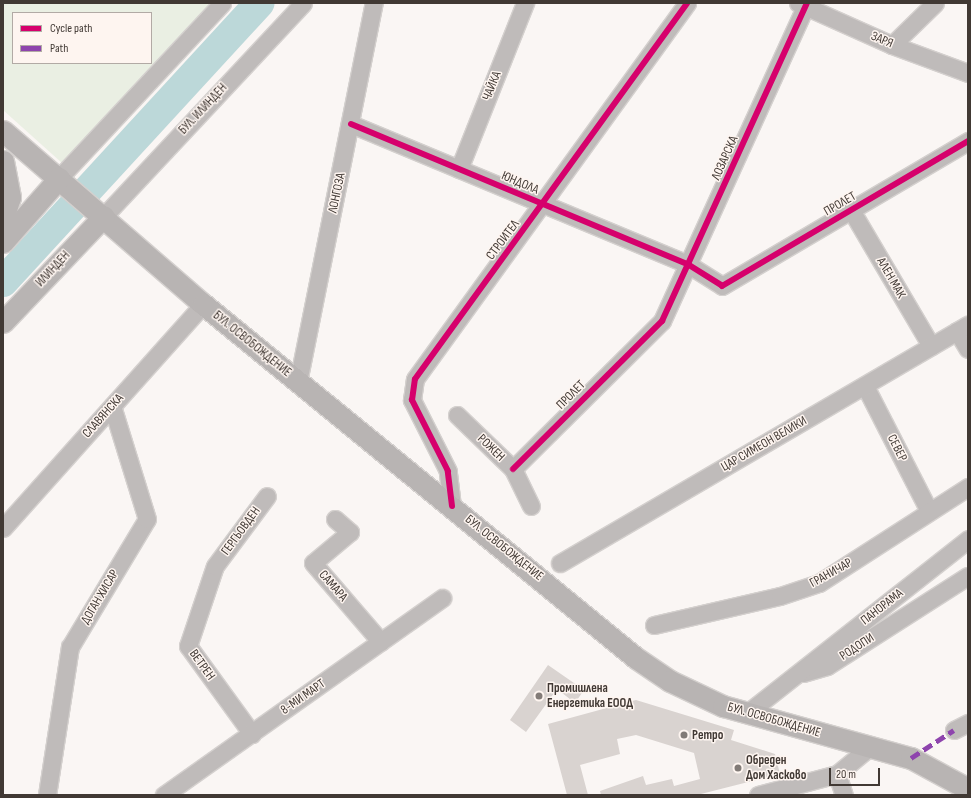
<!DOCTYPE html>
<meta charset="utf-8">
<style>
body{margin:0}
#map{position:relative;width:971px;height:798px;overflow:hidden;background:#faf6f4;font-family:"Sofia Sans Condensed",sans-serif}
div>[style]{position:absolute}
.green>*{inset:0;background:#eaefe3}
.river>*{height:30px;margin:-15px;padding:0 15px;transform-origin:15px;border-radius:15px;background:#bcd8d9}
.building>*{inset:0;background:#d9d3d0}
.roads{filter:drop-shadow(1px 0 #d4d0ce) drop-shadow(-1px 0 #d4d0ce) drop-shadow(0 1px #d4d0ce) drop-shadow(0 -1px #d4d0ce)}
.minor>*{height:17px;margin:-8.5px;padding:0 8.5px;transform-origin:8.5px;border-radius:8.5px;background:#bfbbba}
.major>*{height:21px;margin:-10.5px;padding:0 10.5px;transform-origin:10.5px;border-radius:10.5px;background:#b8b4b3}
.quiet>*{height:5px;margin-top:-2.5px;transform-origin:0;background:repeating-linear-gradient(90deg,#8e44ad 0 10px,transparent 0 15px)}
.cycleway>*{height:6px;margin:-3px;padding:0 3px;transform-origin:3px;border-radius:3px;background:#d6006c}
.dots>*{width:11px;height:11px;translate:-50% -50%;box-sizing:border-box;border:2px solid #fef5f0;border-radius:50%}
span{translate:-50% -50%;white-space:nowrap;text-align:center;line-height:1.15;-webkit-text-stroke:3px #fef5f0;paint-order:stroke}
.street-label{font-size:13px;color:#413934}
.poi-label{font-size:13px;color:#413934;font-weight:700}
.left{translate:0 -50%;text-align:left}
.frame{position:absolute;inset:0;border:4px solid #413934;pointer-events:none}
.legend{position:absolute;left:12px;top:12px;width:140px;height:52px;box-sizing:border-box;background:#fef5f0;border:1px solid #b2aaa5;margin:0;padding:5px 7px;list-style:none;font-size:12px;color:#413934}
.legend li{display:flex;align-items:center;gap:8px;height:20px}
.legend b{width:20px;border:1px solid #b2aaa5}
.scale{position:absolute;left:829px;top:768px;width:51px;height:18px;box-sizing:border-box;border:2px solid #413934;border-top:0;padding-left:5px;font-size:12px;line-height:14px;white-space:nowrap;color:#413934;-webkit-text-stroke:3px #fef5f0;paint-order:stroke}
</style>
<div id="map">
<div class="green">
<i style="clip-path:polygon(evenodd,3px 3px,212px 3px,62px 163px,3px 110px,3px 3px,13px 13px,151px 13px,151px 63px,13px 63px,13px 13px)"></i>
</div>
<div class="river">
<i style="left:3px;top:282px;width:379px;rotate:-47.4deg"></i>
</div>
<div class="building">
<i style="clip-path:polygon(548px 665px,584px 690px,575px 703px,557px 689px,526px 732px,510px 720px)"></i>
<i style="clip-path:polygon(636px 700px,734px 730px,731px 740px,775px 754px,780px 774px,697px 795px,601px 795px,600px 791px,643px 776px,646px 785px,672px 779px,674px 786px,700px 779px,694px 753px,636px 735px,617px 739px,620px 754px,580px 765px,588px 795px,567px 795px,548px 724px)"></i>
</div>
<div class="roads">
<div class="minor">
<i style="left:798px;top:3px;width:103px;rotate:24.1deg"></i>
<i style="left:892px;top:45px;width:81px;rotate:20.2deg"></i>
<i style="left:892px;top:45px;width:60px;rotate:-44.3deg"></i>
<i style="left:351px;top:124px;width:366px;rotate:22.6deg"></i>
<i style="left:689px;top:265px;width:39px;rotate:32deg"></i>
<i style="left:722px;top:286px;width:286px;rotate:-30.5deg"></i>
<i style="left:459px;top:169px;width:179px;rotate:-68.3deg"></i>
<i style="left:59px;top:178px;width:239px;rotate:-47deg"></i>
<i style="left:851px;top:210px;width:158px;rotate:59.5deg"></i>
<i style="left:104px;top:216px;width:291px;rotate:-46.9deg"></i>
<i style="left:957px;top:331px;width:21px;rotate:59deg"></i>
<i style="left:298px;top:382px;width:387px;rotate:-78.7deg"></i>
<i style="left:865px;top:386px;width:140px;rotate:62.9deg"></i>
<i style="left:457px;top:415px;width:78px;rotate:44deg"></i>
<i style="left:513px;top:469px;width:41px;rotate:64.1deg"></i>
<i style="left:513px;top:469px;width:210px;rotate:-44.8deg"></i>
<i style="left:662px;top:321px;width:349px;rotate:-65.5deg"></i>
<i style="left:452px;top:506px;width:35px;rotate:-97deg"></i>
<i style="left:448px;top:471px;width:80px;rotate:-116.9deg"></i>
<i style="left:412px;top:400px;width:21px;rotate:-82deg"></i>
<i style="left:415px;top:379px;width:464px;rotate:-54.1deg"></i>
<i style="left:335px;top:519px;width:20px;rotate:41deg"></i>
<i style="left:350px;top:532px;width:48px;rotate:140deg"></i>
<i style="left:313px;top:563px;width:104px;rotate:49.3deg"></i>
<i style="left:3px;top:528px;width:300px;rotate:-48.2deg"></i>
<i style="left:560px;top:563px;width:472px;rotate:-30.3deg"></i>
<i style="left:654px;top:625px;width:129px;rotate:-13deg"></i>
<i style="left:780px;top:596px;width:41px;rotate:-18.4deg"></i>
<i style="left:819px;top:583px;width:177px;rotate:-32.8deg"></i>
<i style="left:803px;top:673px;width:25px;rotate:-16deg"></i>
<i style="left:827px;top:666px;width:167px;rotate:-32.6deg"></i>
<i style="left:746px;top:714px;width:283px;rotate:-38.2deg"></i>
<i style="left:954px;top:730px;width:16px;rotate:-27deg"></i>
<i style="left:252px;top:734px;width:109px;rotate:-126deg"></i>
<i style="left:188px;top:646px;width:84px;rotate:-71.4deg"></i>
<i style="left:215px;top:566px;width:87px;rotate:-53.4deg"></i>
<i style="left:837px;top:774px;width:22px;rotate:72deg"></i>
<i style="left:47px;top:795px;width:150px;rotate:-81.2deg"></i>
<i style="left:70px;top:647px;width:149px;rotate:-59deg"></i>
<i style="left:147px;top:519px;width:118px;rotate:-107.2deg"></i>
<i style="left:164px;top:795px;width:341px;rotate:-35.3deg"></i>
<i style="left:758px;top:795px;width:82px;rotate:-14.9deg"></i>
<i style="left:837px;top:774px;width:44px;rotate:-39.5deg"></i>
</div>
<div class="major">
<i style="left:3px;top:131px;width:264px;rotate:40.9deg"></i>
<i style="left:203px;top:304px;width:559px;rotate:39.27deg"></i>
<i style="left:636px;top:658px;width:41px;rotate:34.1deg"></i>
<i style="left:670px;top:681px;width:59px;rotate:25.3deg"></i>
<i style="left:723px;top:706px;width:195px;rotate:15.5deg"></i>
<i style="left:911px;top:758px;width:65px;rotate:28.5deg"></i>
<i style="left:3px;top:161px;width:37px;rotate:79deg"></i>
<i style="left:10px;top:197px;width:23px;rotate:108deg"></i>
<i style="left:3px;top:242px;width:85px;rotate:-48.8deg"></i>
<i style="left:3px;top:322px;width:146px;rotate:-46.4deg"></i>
</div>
</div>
<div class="quiet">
<i style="left:911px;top:758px;width:51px;rotate:-33.1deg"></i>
</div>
<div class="cycleway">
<i style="left:351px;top:124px;width:366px;rotate:22.6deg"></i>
<i style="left:689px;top:265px;width:39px;rotate:32deg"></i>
<i style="left:722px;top:286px;width:286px;rotate:-30.5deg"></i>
<i style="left:513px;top:469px;width:210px;rotate:-44.8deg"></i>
<i style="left:662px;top:321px;width:349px;rotate:-65.5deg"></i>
<i style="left:452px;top:506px;width:35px;rotate:-97deg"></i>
<i style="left:448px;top:471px;width:80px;rotate:-116.9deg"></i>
<i style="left:412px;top:400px;width:21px;rotate:-82deg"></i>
<i style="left:415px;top:379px;width:464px;rotate:-54.1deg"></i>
</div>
<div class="dots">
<i style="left:539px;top:696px;background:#827b77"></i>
<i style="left:684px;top:735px;background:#827b77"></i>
<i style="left:738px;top:768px;background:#827b77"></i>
</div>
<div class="street-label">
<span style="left:882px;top:40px;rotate:23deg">ЗАРЯ</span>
<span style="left:492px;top:86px;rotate:-68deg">ЧАЙКА</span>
<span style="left:203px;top:109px;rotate:-47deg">БУЛ. ИЛИНДЕН</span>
<span style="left:725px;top:158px;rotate:-66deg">ЛОЗАРСКА</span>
<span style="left:520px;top:183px;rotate:23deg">ЮНДОЛА</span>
<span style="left:337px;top:193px;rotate:-78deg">ЛОНГОЗА</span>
<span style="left:840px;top:204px;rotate:-30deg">ПРОЛЕТ</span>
<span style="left:503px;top:240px;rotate:-53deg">СТРОИТЕЛ</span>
<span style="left:53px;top:269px;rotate:-47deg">ИЛИНДЕН</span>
<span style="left:891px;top:278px;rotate:60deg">АЛЕН МАК</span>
<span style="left:252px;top:344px;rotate:39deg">БУЛ. ОСВОБОЖДЕНИЕ</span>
<span style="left:571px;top:395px;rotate:-45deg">ПРОЛЕТ</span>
<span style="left:103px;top:416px;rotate:-48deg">СЛАВЯНСКА</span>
<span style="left:764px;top:444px;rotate:-30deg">ЦАР СИМЕОН ВЕЛИКИ</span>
<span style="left:491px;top:448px;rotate:44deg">РОЖЕН</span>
<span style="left:897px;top:448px;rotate:63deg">СЕВЕР</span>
<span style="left:241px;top:531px;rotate:-54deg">ГЕРГЬОВДЕН</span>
<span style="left:504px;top:548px;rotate:39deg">БУЛ. ОСВОБОЖДЕНИЕ</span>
<span style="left:831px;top:573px;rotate:-29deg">ГРАНИЧАР</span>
<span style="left:333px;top:586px;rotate:49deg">САМАРА</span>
<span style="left:100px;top:597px;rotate:-59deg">ДОГАН ХИСАР</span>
<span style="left:882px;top:607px;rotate:-38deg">ПАНОРАМА</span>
<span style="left:857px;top:647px;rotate:-33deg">РОДОПИ</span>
<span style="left:202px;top:665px;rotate:54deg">ВЕТРЕН</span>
<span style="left:303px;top:697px;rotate:-35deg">8-МИ МАРТ</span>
<span style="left:774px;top:720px;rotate:16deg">БУЛ. ОСВОБОЖДЕНИЕ</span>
</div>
<div class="poi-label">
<span class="left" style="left:547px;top:696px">Промишлена<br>Енергетика ЕООД</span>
<span class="left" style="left:692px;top:735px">Ретро</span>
<span class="left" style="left:746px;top:768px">Обреден<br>Дом Хасково</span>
</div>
<div class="frame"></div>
<ul class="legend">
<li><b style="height:5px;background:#d6006c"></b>Cycle path</li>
<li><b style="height:5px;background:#8e44ad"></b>Path</li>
</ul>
<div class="scale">20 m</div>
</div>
